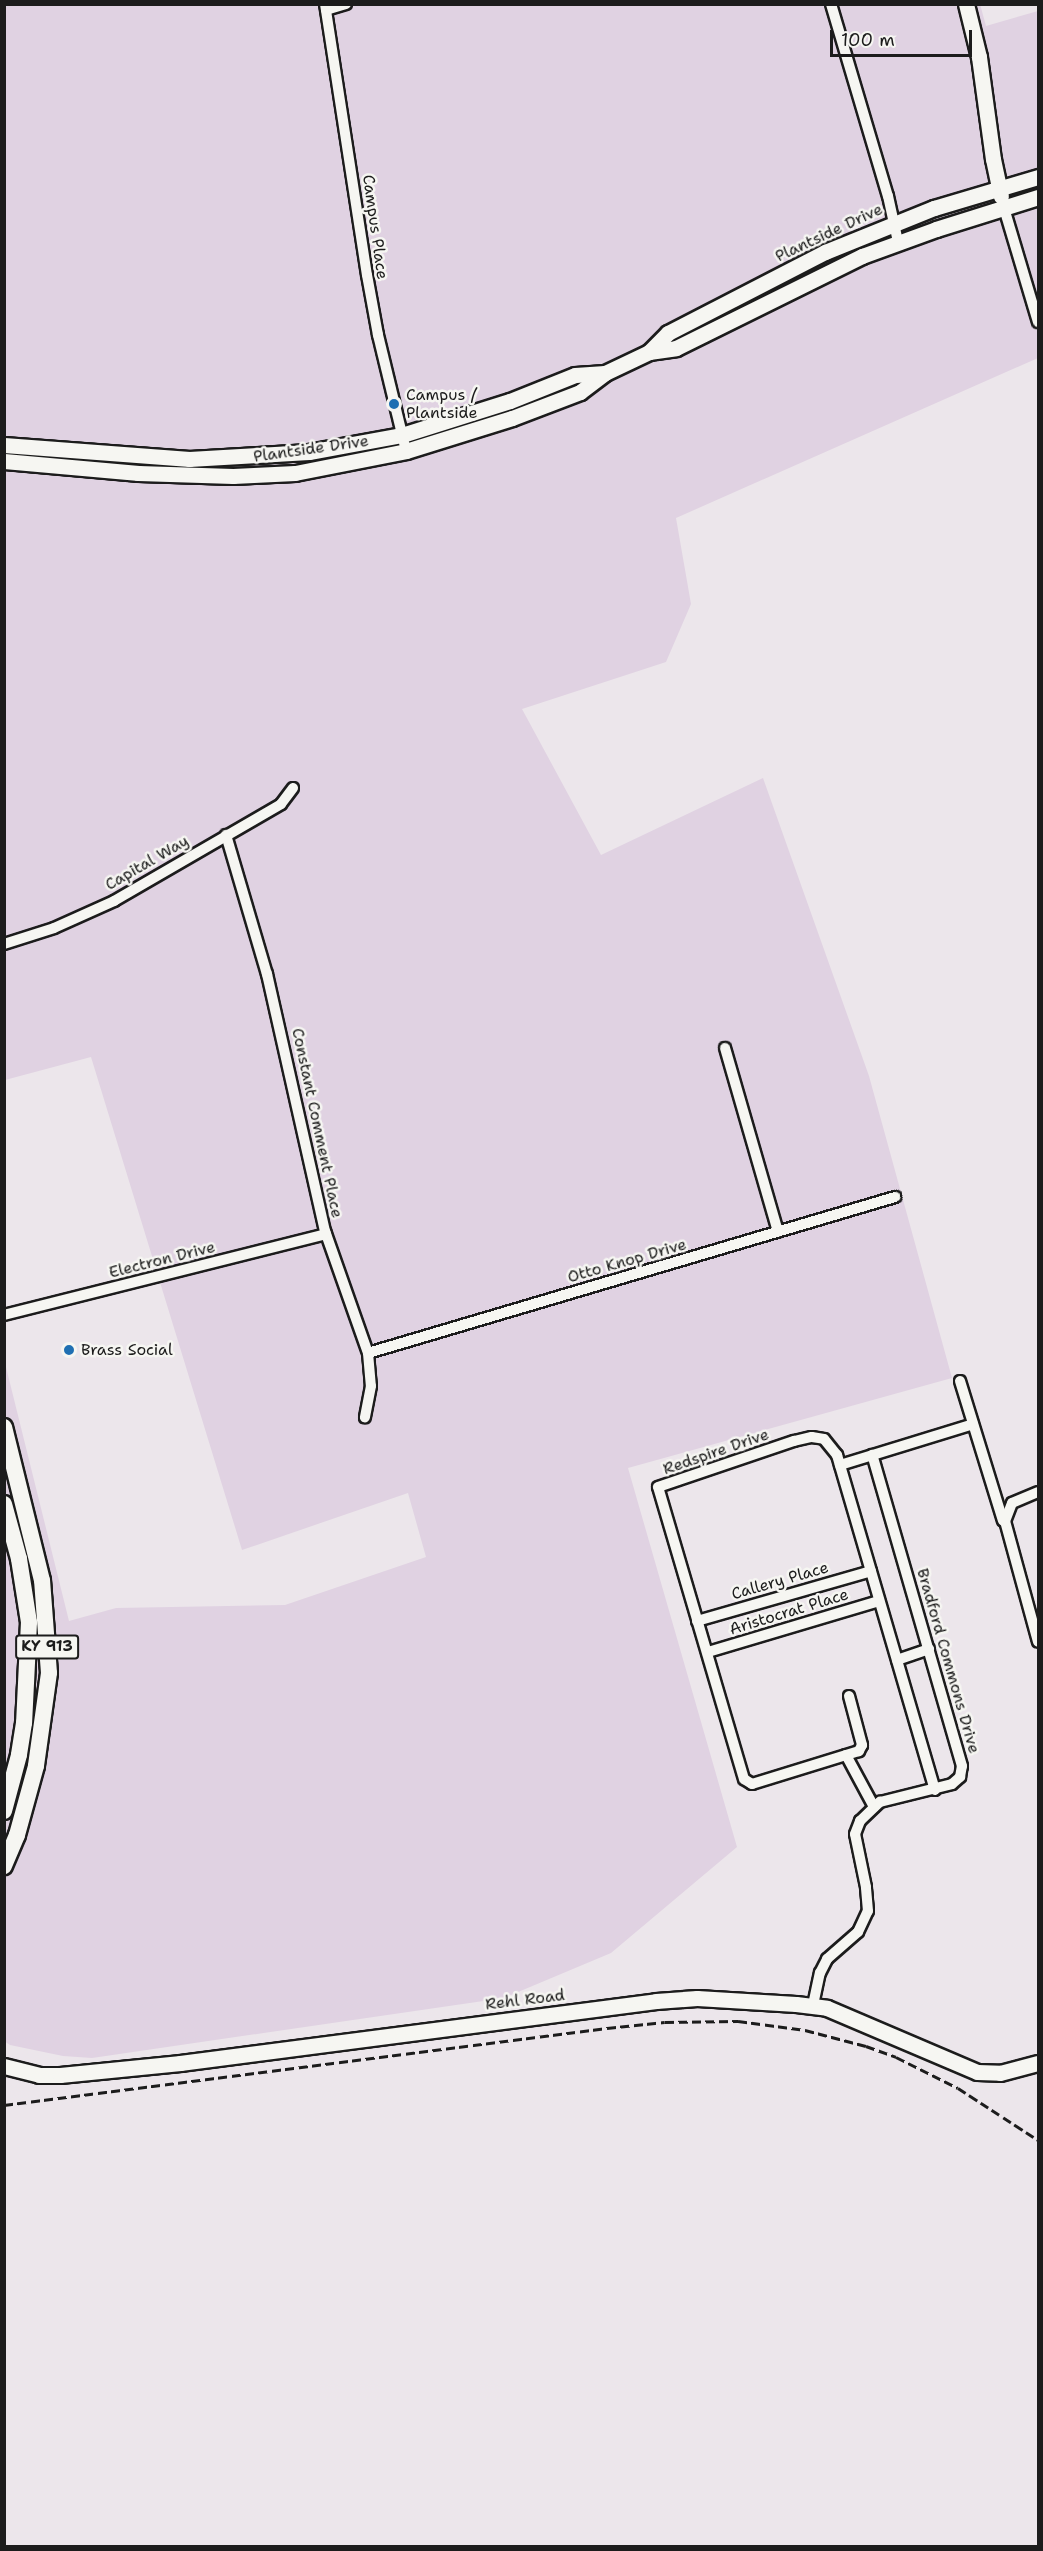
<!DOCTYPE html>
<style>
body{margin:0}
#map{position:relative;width:1043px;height:2551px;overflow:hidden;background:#ece6eb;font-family:"Shantell Sans",sans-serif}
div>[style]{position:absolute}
.built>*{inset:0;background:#e0d2e2}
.roads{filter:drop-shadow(2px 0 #1c1c1c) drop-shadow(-2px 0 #1c1c1c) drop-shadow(0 2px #1c1c1c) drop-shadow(0 -2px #1c1c1c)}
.street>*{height:10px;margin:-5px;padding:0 5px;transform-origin:5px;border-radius:5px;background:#f6f6f2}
.secondary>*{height:15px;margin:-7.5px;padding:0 7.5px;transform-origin:7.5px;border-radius:7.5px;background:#f6f6f2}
.primary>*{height:16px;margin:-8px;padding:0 8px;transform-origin:8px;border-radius:8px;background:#f6f6f2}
.rail>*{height:3px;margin-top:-1.5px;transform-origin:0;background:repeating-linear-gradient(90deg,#1c1c1c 0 9px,transparent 0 13.5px)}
.dots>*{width:16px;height:16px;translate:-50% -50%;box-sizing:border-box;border:3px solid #f6f6f2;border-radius:50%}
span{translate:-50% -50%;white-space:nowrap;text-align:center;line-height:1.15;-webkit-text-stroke:5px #f6f6f2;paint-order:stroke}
.shield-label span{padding:2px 4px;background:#f6f6f2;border:2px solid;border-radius:4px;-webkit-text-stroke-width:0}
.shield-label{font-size:15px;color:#1c1c1c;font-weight:700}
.street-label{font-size:16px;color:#1c1c1c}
.poi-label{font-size:16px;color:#1c1c1c}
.left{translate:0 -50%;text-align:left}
.frame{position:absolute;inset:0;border:6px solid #1c1c1c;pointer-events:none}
.scale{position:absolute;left:830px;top:30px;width:142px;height:27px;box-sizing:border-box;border:3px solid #1c1c1c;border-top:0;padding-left:8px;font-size:18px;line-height:21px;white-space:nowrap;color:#1c1c1c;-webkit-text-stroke:4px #f6f6f2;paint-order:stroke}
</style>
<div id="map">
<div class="built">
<i style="clip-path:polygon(980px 4px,986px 26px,1038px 11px,1038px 358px,676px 518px,691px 604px,666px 662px,522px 709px,601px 855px,763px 778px,869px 1076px,952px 1378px,628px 1468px,737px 1847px,611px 1953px,504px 1998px,92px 2058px,63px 2056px,10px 2045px,4px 2041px,4px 1359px,69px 1621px,116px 1608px,285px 1605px,426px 1557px,408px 1493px,242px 1550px,91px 1057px,5px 1080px,5px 5px)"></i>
</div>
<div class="roads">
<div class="street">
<i style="left:325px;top:4px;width:274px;rotate:81.2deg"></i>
<i style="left:367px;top:275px;width:61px;rotate:79.6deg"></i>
<i style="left:378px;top:335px;width:119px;rotate:76.4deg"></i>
<i style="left:831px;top:4px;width:200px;rotate:73.5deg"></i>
<i style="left:888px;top:196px;width:47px;rotate:77.7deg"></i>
<i style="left:326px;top:10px;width:21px;rotate:-17deg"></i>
<i style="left:1004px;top:208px;width:119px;rotate:73.4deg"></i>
<i style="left:226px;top:835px;width:145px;rotate:73.6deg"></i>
<i style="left:267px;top:974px;width:263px;rotate:77.3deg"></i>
<i style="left:325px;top:1231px;width:129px;rotate:70.6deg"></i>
<i style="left:368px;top:1353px;width:33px;rotate:85deg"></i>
<i style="left:371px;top:1386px;width:32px;rotate:101deg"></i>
<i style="left:4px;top:944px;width:52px;rotate:-17.7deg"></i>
<i style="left:54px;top:928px;width:66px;rotate:-24.2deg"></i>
<i style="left:114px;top:901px;width:193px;rotate:-30.1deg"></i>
<i style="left:281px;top:804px;width:20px;rotate:-53deg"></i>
<i style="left:725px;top:1048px;width:191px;rotate:73.9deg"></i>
<i style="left:4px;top:1315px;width:332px;rotate:-14.1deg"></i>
<i style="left:368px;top:1353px;width:550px;rotate:-16.49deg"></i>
<i style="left:960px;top:1381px;width:146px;rotate:72.9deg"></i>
<i style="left:840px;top:1465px;width:139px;rotate:-17.1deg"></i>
<i style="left:1038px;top:1492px;width:28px;rotate:157deg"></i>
<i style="left:1012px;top:1503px;width:19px;rotate:111deg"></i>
<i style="left:1005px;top:1521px;width:125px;rotate:74.7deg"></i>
<i style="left:697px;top:1621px;width:181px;rotate:-16deg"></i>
<i style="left:708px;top:1652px;width:178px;rotate:-16.6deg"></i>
<i style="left:897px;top:1660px;width:34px;rotate:-19deg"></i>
<i style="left:849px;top:1696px;width:51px;rotate:75.1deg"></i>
<i style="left:862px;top:1745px;width:7px;rotate:117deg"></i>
<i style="left:859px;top:1751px;width:112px;rotate:162.9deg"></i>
<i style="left:752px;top:1784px;width:9px;rotate:-148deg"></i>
<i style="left:744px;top:1779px;width:304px;rotate:-106.4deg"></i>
<i style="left:658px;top:1487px;width:144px;rotate:-18.7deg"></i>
<i style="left:794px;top:1441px;width:18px;rotate:-13deg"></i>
<i style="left:812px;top:1437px;width:12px;rotate:9deg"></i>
<i style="left:824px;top:1439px;width:21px;rotate:51deg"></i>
<i style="left:837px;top:1455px;width:349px;rotate:73.7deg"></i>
<i style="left:846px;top:1755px;width:59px;rotate:61.7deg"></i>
<i style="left:813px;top:2005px;width:33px;rotate:-78deg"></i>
<i style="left:820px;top:1973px;width:16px;rotate:-63deg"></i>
<i style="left:827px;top:1959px;width:41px;rotate:-41.1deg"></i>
<i style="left:858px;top:1932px;width:23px;rotate:-65deg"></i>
<i style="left:868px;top:1911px;width:24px;rotate:-95deg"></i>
<i style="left:866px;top:1887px;width:54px;rotate:-101.7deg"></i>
<i style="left:855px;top:1834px;width:14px;rotate:-69deg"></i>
<i style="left:860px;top:1821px;width:28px;rotate:-44deg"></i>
<i style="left:880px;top:1802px;width:74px;rotate:-14deg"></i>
<i style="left:952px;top:1784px;width:11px;rotate:-41deg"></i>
<i style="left:960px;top:1777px;width:11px;rotate:-80deg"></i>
<i style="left:962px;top:1766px;width:324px;rotate:-106.1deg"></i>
</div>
<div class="secondary">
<i style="left:966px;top:4px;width:55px;rotate:76.2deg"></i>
<i style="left:979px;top:57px;width:103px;rotate:82.2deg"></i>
<i style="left:993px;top:159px;width:38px;rotate:78deg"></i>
<i style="left:649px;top:352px;width:27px;rotate:-8deg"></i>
<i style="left:676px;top:348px;width:208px;rotate:-26.3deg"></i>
<i style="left:862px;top:256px;width:79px;rotate:-20deg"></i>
<i style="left:936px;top:229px;width:107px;rotate:-17.4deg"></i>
<i style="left:4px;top:445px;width:186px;rotate:4.3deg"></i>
<i style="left:189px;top:459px;width:120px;rotate:-3.3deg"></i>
<i style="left:309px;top:452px;width:95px;rotate:-10.4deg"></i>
<i style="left:402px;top:435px;width:113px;rotate:-17.5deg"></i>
<i style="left:510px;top:401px;width:70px;rotate:-21.8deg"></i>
<i style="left:575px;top:375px;width:30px;rotate:-4deg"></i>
<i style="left:4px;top:461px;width:135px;rotate:5.1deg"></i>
<i style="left:138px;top:473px;width:95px;rotate:1.8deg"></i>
<i style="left:233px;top:476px;width:62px;rotate:-2.8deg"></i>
<i style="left:295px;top:473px;width:113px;rotate:-11.2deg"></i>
<i style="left:406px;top:451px;width:111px;rotate:-17.3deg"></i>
<i style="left:512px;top:418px;width:73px;rotate:-20.9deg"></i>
<i style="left:580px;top:392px;width:31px;rotate:-37deg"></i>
<i style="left:605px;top:373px;width:49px;rotate:-25.5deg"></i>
<i style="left:649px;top:352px;width:27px;rotate:-45deg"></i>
<i style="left:668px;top:333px;width:177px;rotate:-27.3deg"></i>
<i style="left:825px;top:252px;width:118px;rotate:-22deg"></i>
<i style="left:934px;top:208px;width:109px;rotate:-16.6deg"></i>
<i style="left:4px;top:2066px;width:36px;rotate:14deg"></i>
<i style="left:39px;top:2075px;width:21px"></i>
<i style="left:60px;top:2075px;width:121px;rotate:-5.7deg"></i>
<i style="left:180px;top:2063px;width:480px;rotate:-7.4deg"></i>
<i style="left:656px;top:2001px;width:41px;rotate:-4.2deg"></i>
<i style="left:697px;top:1998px;width:99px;rotate:3.5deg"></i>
<i style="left:796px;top:2004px;width:31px;rotate:7deg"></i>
<i style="left:827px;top:2008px;width:163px;rotate:23.1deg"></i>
<i style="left:977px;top:2072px;width:23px;rotate:2deg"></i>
<i style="left:1000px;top:2073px;width:39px;rotate:-15deg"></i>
</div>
<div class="primary">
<i style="left:4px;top:1427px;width:158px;rotate:76.1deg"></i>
<i style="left:42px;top:1580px;width:93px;rotate:85.7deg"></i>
<i style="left:49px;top:1673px;width:94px;rotate:98deg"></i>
<i style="left:36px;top:1766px;width:72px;rotate:105.4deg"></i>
<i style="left:17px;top:1835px;width:34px;rotate:113deg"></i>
<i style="left:4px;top:1504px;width:57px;rotate:74.7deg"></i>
<i style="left:19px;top:1559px;width:64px;rotate:81deg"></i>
<i style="left:29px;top:1622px;width:101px;rotate:92.8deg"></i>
<i style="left:24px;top:1723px;width:32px;rotate:99deg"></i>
<i style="left:19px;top:1755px;width:58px;rotate:105deg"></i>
</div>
</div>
<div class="rail">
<i style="left:4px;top:2105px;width:608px;rotate:-7.28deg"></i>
<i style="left:607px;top:2028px;width:58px;rotate:-5.9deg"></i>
<i style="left:665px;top:2022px;width:73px;rotate:-0.8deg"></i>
<i style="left:738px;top:2021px;width:68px;rotate:7.7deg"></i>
<i style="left:805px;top:2030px;width:63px;rotate:14.7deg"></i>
<i style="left:866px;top:2046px;width:32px;rotate:20deg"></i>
<i style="left:896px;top:2057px;width:69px;rotate:26.6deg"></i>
<i style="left:958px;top:2088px;width:95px;rotate:33deg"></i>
</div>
<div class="dots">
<i style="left:394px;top:404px;background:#1f6fb2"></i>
<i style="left:69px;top:1350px;background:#1f6fb2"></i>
</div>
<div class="shield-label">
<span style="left:47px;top:1647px">KY 913</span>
</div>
<div class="street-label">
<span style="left:375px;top:227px;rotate:82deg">Campus Place</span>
<span style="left:829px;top:233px;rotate:-25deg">Plantside Drive</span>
<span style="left:311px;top:449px;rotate:-8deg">Plantside Drive</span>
<span style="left:147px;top:863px;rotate:-30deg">Capital Way</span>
<span style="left:317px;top:1123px;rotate:78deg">Constant Comment Place</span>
<span style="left:162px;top:1260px;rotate:-14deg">Electron Drive</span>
<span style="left:627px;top:1261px;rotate:-16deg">Otto Knop Drive</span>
<span style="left:716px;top:1452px;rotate:-19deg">Redspire Drive</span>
<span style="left:780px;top:1581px;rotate:-16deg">Callery Place</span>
<span style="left:789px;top:1612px;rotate:-17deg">Aristocrat Place</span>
<span style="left:948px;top:1661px;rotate:74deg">Bradford Commons Drive</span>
<span style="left:525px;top:2000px;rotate:-7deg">Rehl Road</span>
</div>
<div class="poi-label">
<span class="left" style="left:406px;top:404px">Campus /<br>Plantside</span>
<span class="left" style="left:81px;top:1350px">Brass Social</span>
</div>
<div class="frame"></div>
<div class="scale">100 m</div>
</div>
